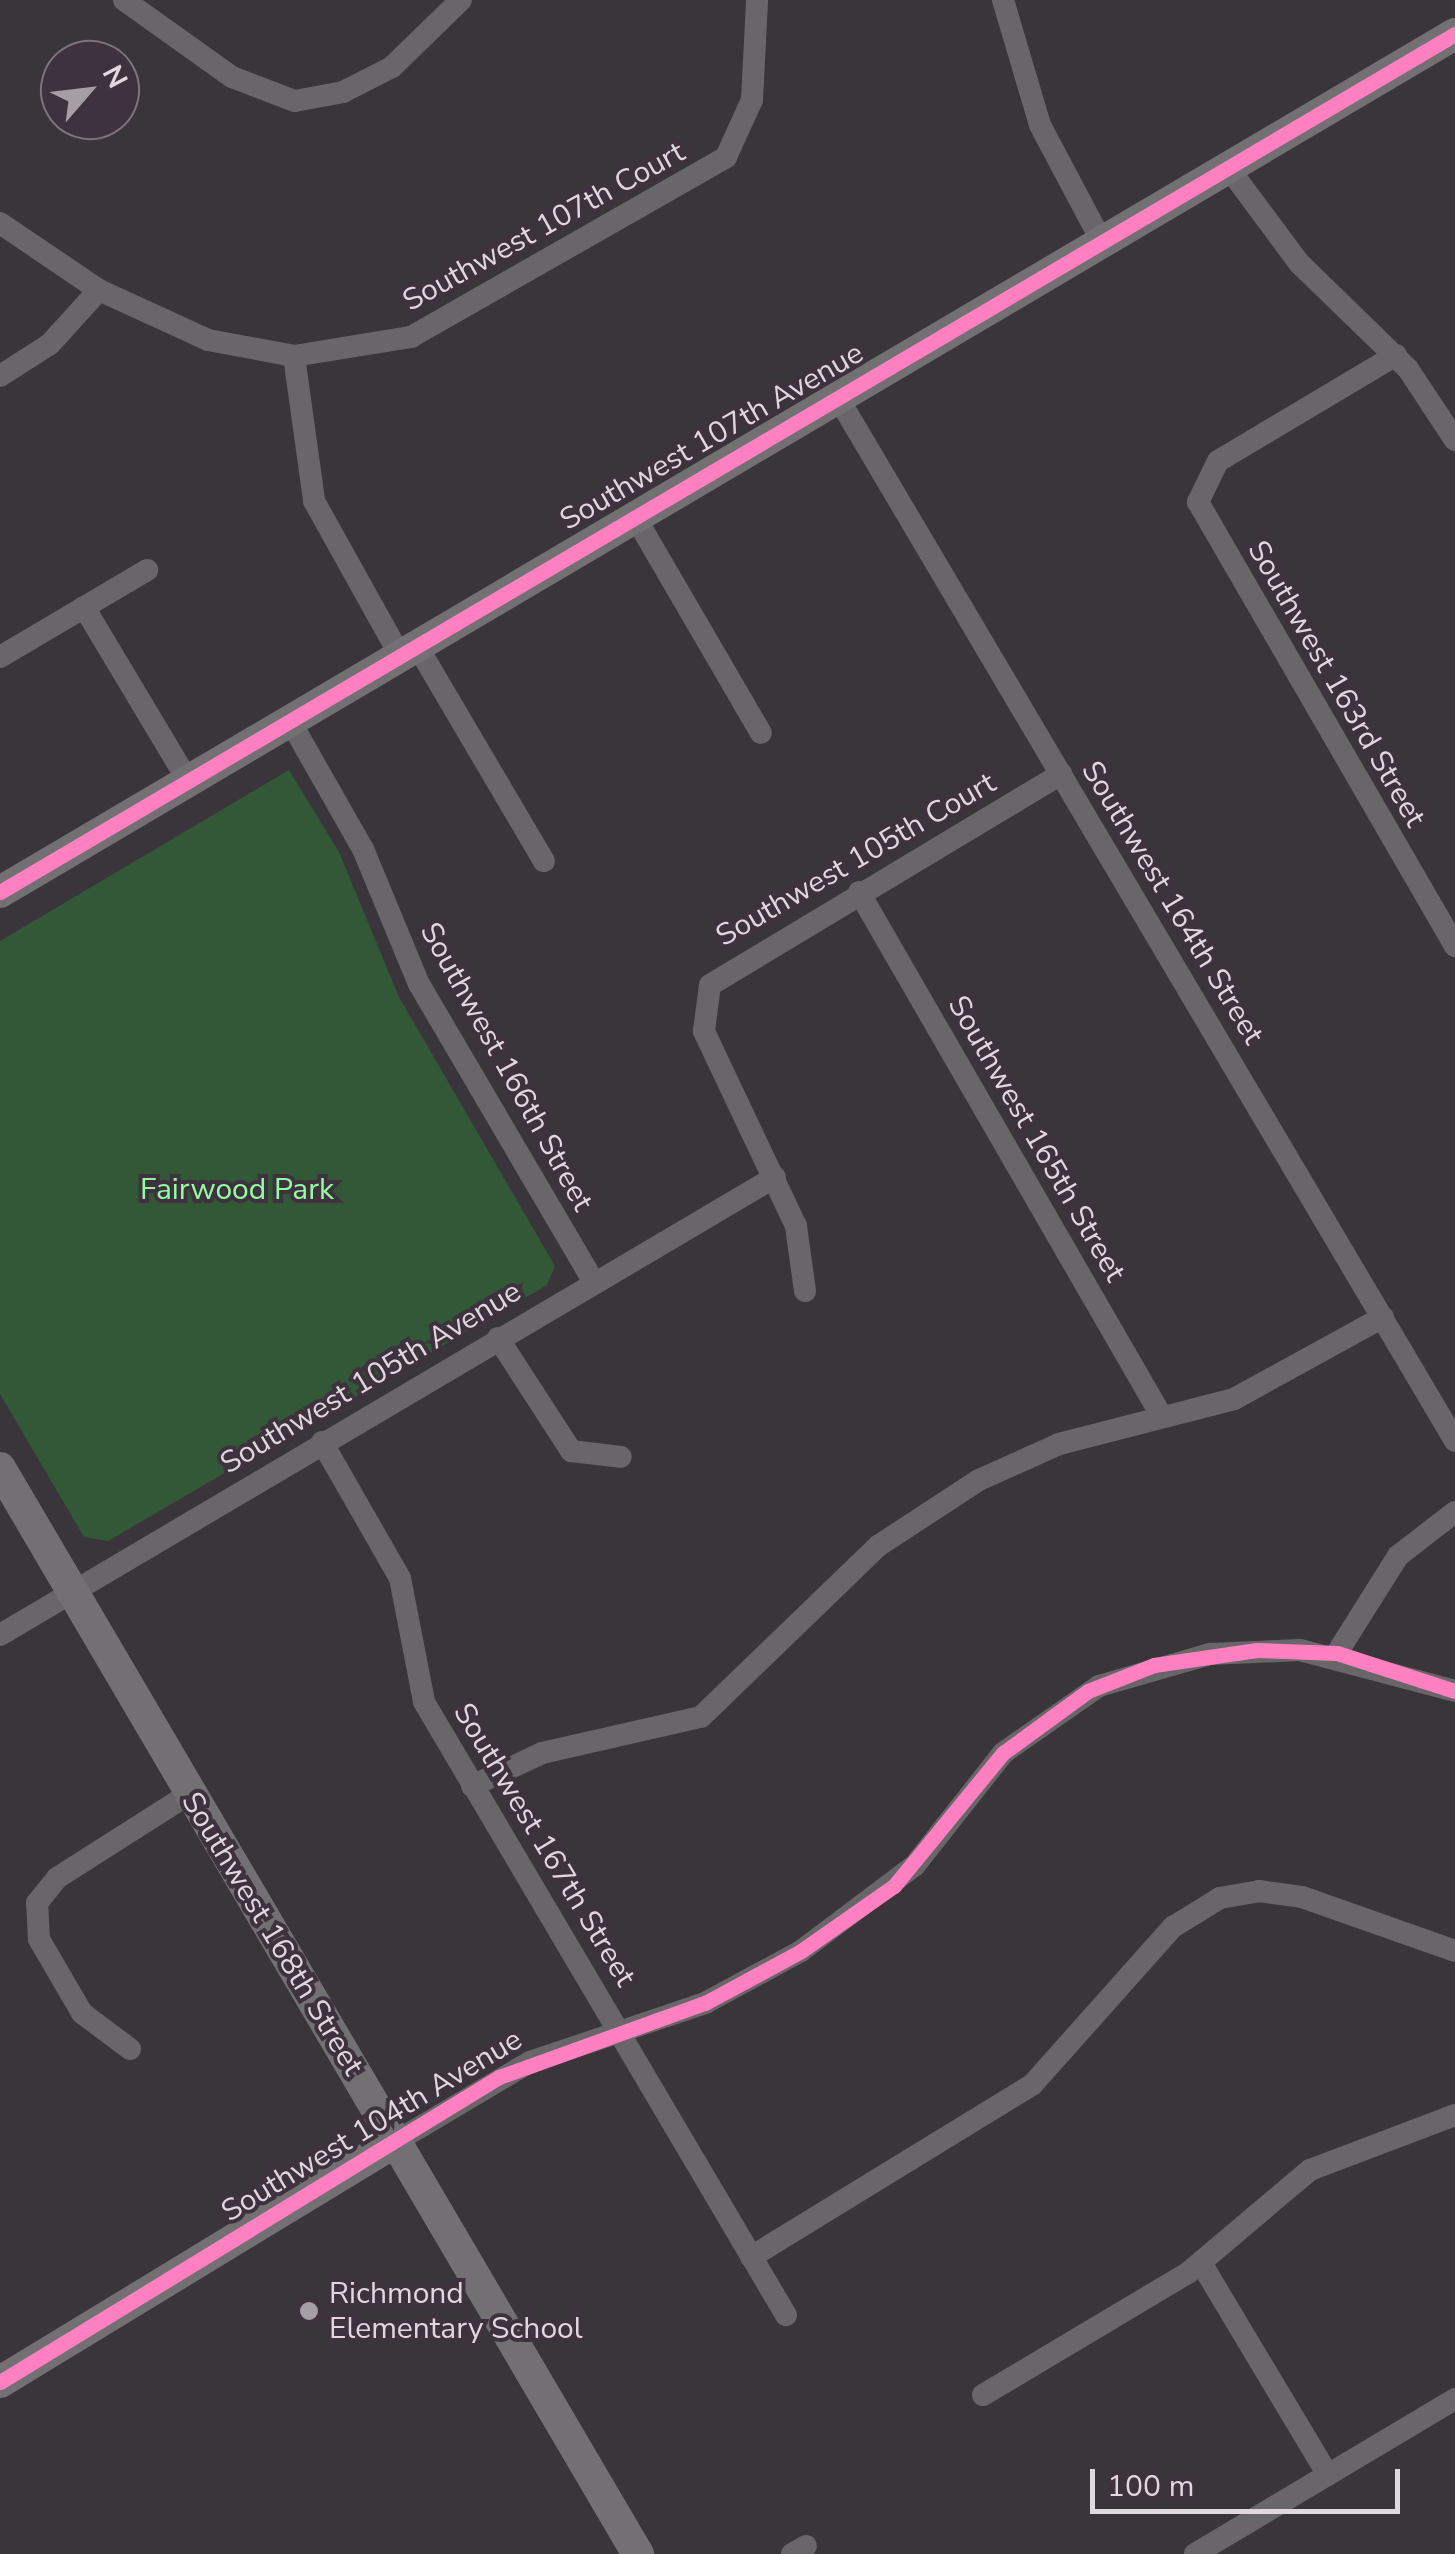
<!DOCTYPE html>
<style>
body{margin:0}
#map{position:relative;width:1455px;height:2554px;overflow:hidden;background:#3a353a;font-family:"Nunito Sans",sans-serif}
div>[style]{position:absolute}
.green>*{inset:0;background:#325837}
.street>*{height:22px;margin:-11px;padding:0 11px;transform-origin:11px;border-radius:11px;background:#686668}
.secondary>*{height:32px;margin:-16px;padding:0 16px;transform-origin:16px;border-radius:16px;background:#737073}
.cycleway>*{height:15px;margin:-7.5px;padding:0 7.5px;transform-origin:7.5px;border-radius:7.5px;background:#ff80c0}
.dots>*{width:28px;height:28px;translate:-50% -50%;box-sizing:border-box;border:5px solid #3d323d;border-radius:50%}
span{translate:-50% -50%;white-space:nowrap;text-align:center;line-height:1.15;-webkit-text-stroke:8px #3d323d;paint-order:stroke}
.street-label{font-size:30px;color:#dfd8df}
.park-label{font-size:30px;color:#91fca1}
.poi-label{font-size:30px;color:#dfd8df}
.left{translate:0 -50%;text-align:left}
.north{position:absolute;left:40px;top:40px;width:100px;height:100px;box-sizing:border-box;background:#3d323d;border:2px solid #7e747e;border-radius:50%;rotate:62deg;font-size:28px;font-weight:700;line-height:40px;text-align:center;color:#dfd8df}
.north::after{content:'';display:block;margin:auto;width:35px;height:45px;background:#a59fa5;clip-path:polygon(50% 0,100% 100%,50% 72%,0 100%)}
.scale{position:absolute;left:1090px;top:2469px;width:310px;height:45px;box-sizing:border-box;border:5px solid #dfd8df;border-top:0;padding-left:12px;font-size:30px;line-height:35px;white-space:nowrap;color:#dfd8df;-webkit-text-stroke:8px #3d323d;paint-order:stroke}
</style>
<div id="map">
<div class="green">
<i style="clip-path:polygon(289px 770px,339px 852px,399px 997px,555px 1266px,547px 1285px,108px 1541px,84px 1537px,0 1394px,0 941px)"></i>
</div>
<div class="street">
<i style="left:124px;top:0;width:133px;rotate:35.5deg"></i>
<i style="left:232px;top:77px;width:67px;rotate:20.9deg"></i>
<i style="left:295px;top:101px;width:49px;rotate:-10.6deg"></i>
<i style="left:343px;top:92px;width:55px;rotate:-27deg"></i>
<i style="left:392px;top:67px;width:96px;rotate:-44.2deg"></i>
<i style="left:1003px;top:0;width:130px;rotate:73.5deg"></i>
<i style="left:1040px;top:125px;width:130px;rotate:62.1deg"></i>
<i style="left:1227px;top:166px;width:121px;rotate:53.4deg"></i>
<i style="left:1299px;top:263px;width:152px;rotate:44.2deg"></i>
<i style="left:1408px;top:369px;width:85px;rotate:56.5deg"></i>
<i style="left:0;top:223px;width:120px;rotate:34.1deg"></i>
<i style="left:99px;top:290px;width:120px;rotate:24.6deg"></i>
<i style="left:208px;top:340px;width:87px;rotate:10.5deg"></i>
<i style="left:294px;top:356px;width:119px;rotate:-9.2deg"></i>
<i style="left:411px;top:337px;width:363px;rotate:-29.7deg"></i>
<i style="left:726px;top:157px;width:63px;rotate:-65.5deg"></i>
<i style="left:752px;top:100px;width:100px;rotate:-87.1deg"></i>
<i style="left:1396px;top:355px;width:207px;rotate:149.2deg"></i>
<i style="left:1218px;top:461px;width:46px;rotate:116deg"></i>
<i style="left:1198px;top:502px;width:513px;rotate:59.94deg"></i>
<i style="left:294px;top:356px;width:146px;rotate:82.1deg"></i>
<i style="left:314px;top:501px;width:175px;rotate:60.9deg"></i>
<i style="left:0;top:376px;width:59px;rotate:-32.6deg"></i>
<i style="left:50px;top:344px;width:73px;rotate:-47.8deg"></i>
<i style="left:837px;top:396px;width:1214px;rotate:59.4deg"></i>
<i style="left:634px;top:515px;width:252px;rotate:59.8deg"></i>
<i style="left:84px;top:607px;width:203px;rotate:59.1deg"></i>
<i style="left:416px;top:644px;width:252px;rotate:59.5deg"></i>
<i style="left:0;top:657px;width:171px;rotate:-30.6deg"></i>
<i style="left:289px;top:719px;width:150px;rotate:60.4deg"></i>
<i style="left:363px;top:849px;width:146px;rotate:67.5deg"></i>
<i style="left:419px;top:984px;width:346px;rotate:59.6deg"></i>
<i style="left:859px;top:892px;width:606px;rotate:60.01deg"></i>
<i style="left:805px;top:1291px;width:66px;rotate:-97.9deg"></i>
<i style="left:796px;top:1226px;width:216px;rotate:-115.3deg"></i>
<i style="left:704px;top:1031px;width:46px;rotate:-82.6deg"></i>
<i style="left:710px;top:985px;width:410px;rotate:-31deg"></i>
<i style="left:498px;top:1338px;width:135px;rotate:57.1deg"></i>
<i style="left:571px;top:1451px;width:50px;rotate:6.8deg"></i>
<i style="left:322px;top:1442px;width:157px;rotate:60.2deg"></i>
<i style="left:400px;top:1578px;width:126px;rotate:79deg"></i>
<i style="left:424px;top:1702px;width:712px;rotate:59.44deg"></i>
<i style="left:0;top:1635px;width:900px;rotate:-30.58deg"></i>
<i style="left:1337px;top:1653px;width:115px;rotate:-57.8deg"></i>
<i style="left:1398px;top:1556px;width:72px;rotate:-37.7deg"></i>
<i style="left:472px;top:1786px;width:77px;rotate:-25.2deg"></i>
<i style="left:542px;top:1753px;width:163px;rotate:-12.8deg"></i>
<i style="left:701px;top:1717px;width:246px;rotate:-44deg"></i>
<i style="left:878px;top:1546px;width:121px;rotate:-33.2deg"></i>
<i style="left:979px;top:1480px;width:88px;rotate:-24.2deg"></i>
<i style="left:1059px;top:1444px;width:181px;rotate:-14.4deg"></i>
<i style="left:1234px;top:1399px;width:170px;rotate:-28.8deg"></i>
<i style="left:130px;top:2049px;width:60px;rotate:-143.1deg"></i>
<i style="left:82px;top:2013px;width:86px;rotate:-120.2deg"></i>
<i style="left:39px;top:1939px;width:36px;rotate:-93deg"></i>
<i style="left:37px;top:1903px;width:32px;rotate:-51deg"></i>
<i style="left:57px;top:1878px;width:156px;rotate:-32.5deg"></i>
<i style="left:395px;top:2142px;width:157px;rotate:-30.7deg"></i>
<i style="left:530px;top:2062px;width:185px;rotate:-18.6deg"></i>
<i style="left:705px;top:2003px;width:109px;rotate:-28.4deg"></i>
<i style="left:801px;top:1951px;width:143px;rotate:-37deg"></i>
<i style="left:915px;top:1865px;width:142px;rotate:-51.8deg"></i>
<i style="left:1003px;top:1753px;width:117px;rotate:-34.9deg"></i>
<i style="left:1099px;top:1686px;width:116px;rotate:-16.1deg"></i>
<i style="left:1210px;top:1654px;width:90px;rotate:-2.5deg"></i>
<i style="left:1300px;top:1650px;width:160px;rotate:14.8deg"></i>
<i style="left:751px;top:2257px;width:329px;rotate:-31.5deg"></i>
<i style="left:1032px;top:2085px;width:212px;rotate:-48.3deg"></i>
<i style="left:1173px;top:1927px;width:55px;rotate:-31.7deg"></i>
<i style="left:1220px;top:1898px;width:40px;rotate:-10deg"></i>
<i style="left:1259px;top:1891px;width:43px;rotate:7.9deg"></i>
<i style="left:1302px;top:1897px;width:162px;rotate:19.4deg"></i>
<i style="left:1201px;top:2263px;width:247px;rotate:59.1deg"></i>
<i style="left:983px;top:2395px;width:239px;rotate:-30.8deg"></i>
<i style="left:1188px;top:2273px;width:160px;rotate:-40.2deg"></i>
<i style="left:1310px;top:2170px;width:155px;rotate:-20.8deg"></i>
<i style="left:792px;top:2554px;width:16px;rotate:-30deg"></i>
<i style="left:1195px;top:2554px;width:303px;rotate:-30.8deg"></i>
</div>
<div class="secondary">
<i style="left:0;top:892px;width:1689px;rotate:-30.53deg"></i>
<i style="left:0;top:1468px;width:1260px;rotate:59.57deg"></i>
<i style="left:0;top:2382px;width:462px;rotate:-31.3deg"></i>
</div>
<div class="cycleway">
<i style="left:0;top:892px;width:1689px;rotate:-30.53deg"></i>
<i style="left:0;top:2382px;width:585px;rotate:-31.43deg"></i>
<i style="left:499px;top:2077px;width:219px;rotate:-19.8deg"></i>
<i style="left:705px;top:2003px;width:109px;rotate:-28.4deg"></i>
<i style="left:801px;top:1951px;width:113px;rotate:-35deg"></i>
<i style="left:894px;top:1886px;width:172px;rotate:-50.7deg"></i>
<i style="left:1003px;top:1753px;width:105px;rotate:-36.1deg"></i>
<i style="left:1088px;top:1691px;width:71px;rotate:-21.5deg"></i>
<i style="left:1154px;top:1665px;width:104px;rotate:-8.3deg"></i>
<i style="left:1257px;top:1650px;width:80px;rotate:2.1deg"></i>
<i style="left:1337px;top:1653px;width:124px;rotate:17.9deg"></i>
</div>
<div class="dots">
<i style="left:309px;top:2311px;background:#a59fa5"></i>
</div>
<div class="street-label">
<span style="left:544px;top:227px;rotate:-29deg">Southwest 107th Court</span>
<span style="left:712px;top:437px;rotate:-30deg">Southwest 107th Avenue</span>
<span style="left:1336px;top:684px;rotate:60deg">Southwest 163rd Street</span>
<span style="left:856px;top:860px;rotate:-30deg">Southwest 105th Court</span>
<span style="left:1172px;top:903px;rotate:59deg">Southwest 164th Street</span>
<span style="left:506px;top:1067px;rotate:61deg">Southwest 166th Street</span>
<span style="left:1036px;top:1139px;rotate:60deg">Southwest 165th Street</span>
<span style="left:371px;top:1378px;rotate:-31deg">Southwest 105th Avenue</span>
<span style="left:544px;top:1845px;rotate:59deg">Southwest 167th Street</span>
<span style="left:272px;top:1934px;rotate:59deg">Southwest 168th Street</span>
<span style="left:372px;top:2126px;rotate:-31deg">Southwest 104th Avenue</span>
</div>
<div class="park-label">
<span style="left:237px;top:1190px">Fairwood Park</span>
</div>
<div class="poi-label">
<span class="left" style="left:329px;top:2311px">Richmond<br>Elementary School</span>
</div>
<div class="north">N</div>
<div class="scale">100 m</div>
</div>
